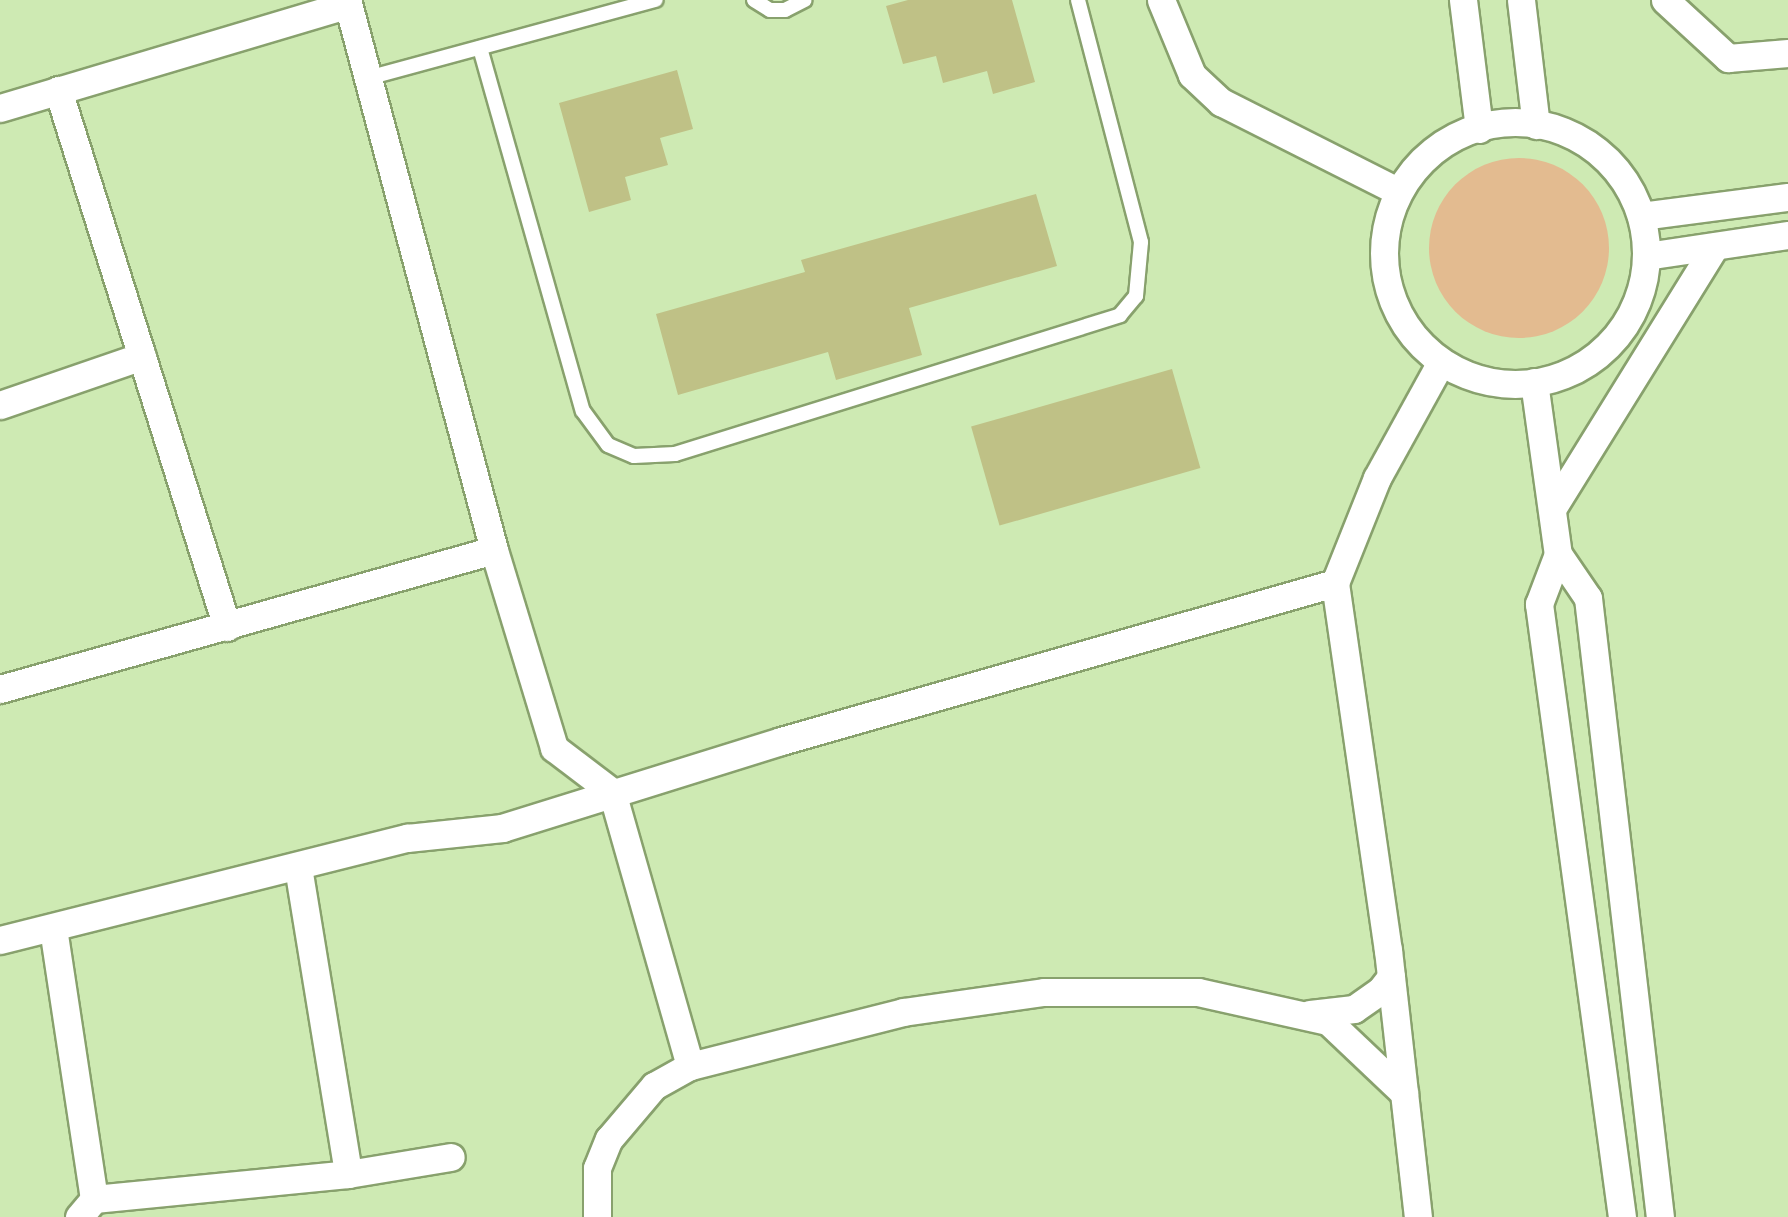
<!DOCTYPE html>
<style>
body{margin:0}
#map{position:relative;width:1788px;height:1217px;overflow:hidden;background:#ceeab3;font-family:"Nunito Sans",sans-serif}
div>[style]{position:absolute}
.green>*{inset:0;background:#e3bb90}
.round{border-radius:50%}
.building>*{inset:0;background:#bfc186;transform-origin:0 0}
.roads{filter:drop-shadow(2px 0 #88a16d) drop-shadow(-2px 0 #88a16d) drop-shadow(0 2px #88a16d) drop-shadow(0 -2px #88a16d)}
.service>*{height:14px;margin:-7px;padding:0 7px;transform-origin:7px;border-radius:7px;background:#fff}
.minor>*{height:27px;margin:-13.5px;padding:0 13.5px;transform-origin:13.5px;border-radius:13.5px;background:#fff}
.minor>.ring{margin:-13.5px;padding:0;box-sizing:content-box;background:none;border:27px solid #fff;border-radius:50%}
span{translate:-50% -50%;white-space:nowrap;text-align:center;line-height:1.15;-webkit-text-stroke:6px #dbf7bf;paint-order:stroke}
</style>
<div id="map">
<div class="green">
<i class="round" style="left:1429px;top:158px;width:180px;height:180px"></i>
</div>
<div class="building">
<i style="clip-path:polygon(908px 0,1012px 0,1035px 82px,993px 94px,987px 71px,943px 83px,936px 56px,903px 64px,886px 6px)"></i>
<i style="clip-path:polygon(677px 70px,693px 129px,660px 138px,668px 165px,625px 177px,631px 200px,589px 212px,559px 103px)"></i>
<i style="clip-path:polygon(1036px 194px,1057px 266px,909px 308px,922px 355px,836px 380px,828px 352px,678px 395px,656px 314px,805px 272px,801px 260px)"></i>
<i style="left:1172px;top:369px;width:103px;height:209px;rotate:74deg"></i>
</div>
<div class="roads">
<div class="service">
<i style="left:754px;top:0;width:19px;rotate:32deg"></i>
<i style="left:770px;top:10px;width:15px"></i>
<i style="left:785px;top:10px;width:22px;rotate:-27deg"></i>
<i style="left:480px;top:48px;width:377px;rotate:74.2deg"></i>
<i style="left:583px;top:411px;width:42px;rotate:53.7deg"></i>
<i style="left:608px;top:445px;width:28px;rotate:23deg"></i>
<i style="left:634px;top:456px;width:41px;rotate:-2.8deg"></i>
<i style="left:675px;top:454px;width:466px;rotate:-17.3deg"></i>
<i style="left:1120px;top:315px;width:25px;rotate:-50deg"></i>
<i style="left:1136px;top:296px;width:54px;rotate:-84.7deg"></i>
<i style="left:1141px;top:242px;width:250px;rotate:-104.6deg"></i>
<i style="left:368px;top:78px;width:298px;rotate:-15.2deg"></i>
</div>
<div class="minor">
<i style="left:1161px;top:0;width:81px;rotate:67.5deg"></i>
<i style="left:1192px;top:75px;width:40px;rotate:43deg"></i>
<i style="left:1221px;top:102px;width:199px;rotate:26.8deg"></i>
<i style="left:1463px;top:0;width:130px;rotate:82.9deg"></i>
<i style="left:1521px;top:0;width:126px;rotate:83.2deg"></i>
<i style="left:1665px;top:0;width:86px;rotate:42.6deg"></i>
<i style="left:1728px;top:58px;width:60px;rotate:-4.8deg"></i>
<i style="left:58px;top:90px;width:563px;rotate:72.53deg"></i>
<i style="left:0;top:108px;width:363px;rotate:-16.6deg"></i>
<i class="ring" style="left:1384px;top:122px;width:235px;height:235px"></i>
<i style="left:1641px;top:216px;width:148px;rotate:-7.4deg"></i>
<i style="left:1646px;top:256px;width:144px;rotate:-8.4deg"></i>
<i style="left:1534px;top:382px;width:174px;rotate:82.1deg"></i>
<i style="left:0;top:405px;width:150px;rotate:-19deg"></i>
<i style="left:1552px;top:509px;width:309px;rotate:-58.2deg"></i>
<i style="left:494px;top:550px;width:207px;rotate:73.1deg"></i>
<i style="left:554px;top:748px;width:73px;rotate:37.2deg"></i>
<i style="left:612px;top:792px;width:285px;rotate:74.1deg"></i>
<i style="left:1335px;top:583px;width:371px;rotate:81.8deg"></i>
<i style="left:1388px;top:950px;width:269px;rotate:83.6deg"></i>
<i style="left:0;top:689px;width:513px;rotate:-15.72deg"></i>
<i style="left:494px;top:550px;width:569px;rotate:-104.96deg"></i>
<i style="left:298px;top:867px;width:311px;rotate:80.7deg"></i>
<i style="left:53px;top:928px;width:274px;rotate:81.4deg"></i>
<i style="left:0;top:940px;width:420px;rotate:-14.1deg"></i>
<i style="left:407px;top:838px;width:96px;rotate:-6deg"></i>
<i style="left:502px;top:828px;width:292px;rotate:-17.3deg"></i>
<i style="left:781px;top:741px;width:576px;rotate:-15.92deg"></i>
<i style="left:1335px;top:583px;width:113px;rotate:-68.2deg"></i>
<i style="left:1377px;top:478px;width:132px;rotate:-61.1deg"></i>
<i style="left:1310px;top:1014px;width:44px;rotate:-6.5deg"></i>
<i style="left:1354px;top:1009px;width:32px;rotate:-35deg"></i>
<i style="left:1380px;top:991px;width:18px;rotate:-52deg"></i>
<i style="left:79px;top:1217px;width:23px;rotate:-50deg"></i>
<i style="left:94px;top:1199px;width:255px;rotate:-5.6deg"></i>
<i style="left:348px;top:1174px;width:104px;rotate:-9.4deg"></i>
<i style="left:597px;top:1217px;width:49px;rotate:-90deg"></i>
<i style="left:597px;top:1168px;width:31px;rotate:-68deg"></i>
<i style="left:609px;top:1139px;width:70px;rotate:-49.7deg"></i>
<i style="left:654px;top:1086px;width:41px;rotate:-29.1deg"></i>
<i style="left:690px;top:1066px;width:220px;rotate:-14.2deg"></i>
<i style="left:903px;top:1012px;width:142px;rotate:-8.1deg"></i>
<i style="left:1044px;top:992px;width:154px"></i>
<i style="left:1198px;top:992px;width:133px;rotate:12.6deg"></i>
<i style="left:1328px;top:1021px;width:105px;rotate:43.5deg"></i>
<i style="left:1622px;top:1217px;width:619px;rotate:-97.71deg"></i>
<i style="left:1539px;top:604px;width:53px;rotate:-69.2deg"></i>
<i style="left:1558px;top:554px;width:53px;rotate:55.7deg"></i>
<i style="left:1588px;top:598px;width:623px;rotate:83.37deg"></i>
</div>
</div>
</div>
